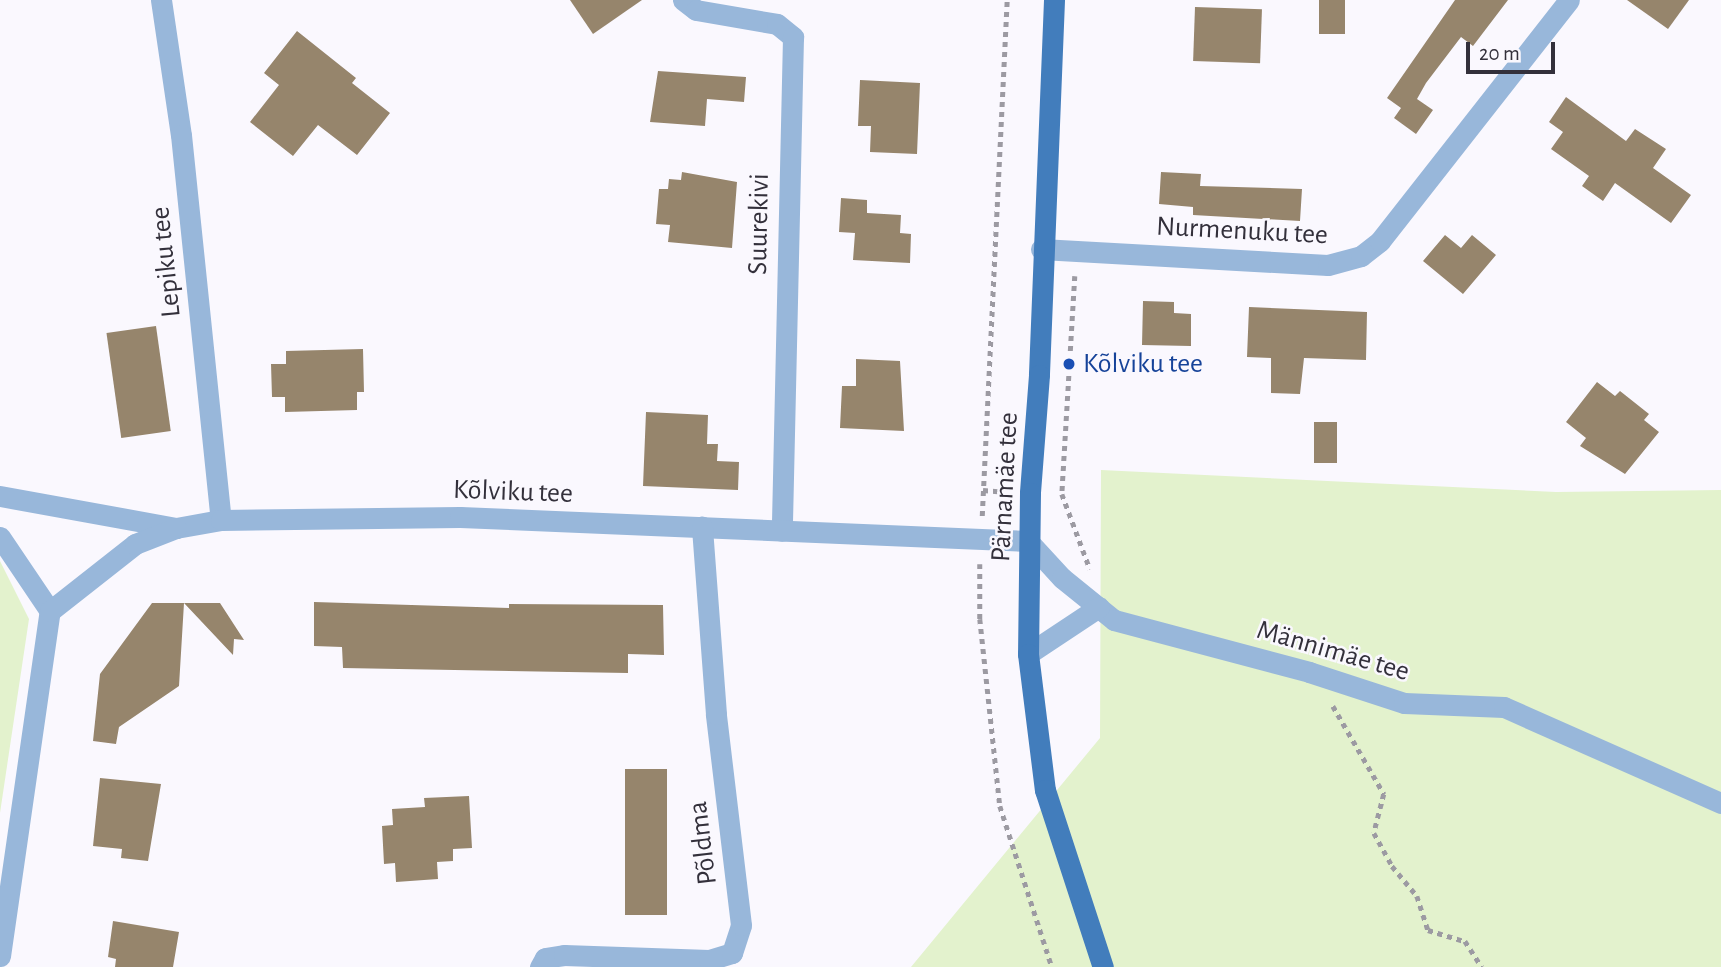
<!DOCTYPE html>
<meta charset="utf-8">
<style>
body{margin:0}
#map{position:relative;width:1721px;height:967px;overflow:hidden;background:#faf8fe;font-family:"Alegreya Sans",sans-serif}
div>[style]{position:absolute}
.green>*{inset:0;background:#e3f2cd}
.building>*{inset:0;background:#96856c;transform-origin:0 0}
.path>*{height:4.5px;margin-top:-2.25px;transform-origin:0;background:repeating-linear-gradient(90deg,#9c9aa2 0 5px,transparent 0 10px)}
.minor>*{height:21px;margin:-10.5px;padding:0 10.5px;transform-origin:10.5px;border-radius:10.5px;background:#98b7da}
.major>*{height:21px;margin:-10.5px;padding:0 10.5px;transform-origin:10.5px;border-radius:10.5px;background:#427dbc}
.dots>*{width:19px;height:19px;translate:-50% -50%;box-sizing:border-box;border:4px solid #faf8fe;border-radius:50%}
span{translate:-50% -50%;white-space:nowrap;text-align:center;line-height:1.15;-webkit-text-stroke:5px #faf8fe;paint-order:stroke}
.street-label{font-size:28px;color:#33303b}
.transit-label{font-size:28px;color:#164399}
.left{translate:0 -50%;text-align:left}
.scale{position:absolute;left:1466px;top:42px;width:89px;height:32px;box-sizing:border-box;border:4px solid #33303b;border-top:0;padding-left:9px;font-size:21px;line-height:24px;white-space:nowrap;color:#33303b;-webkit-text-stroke:5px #faf8fe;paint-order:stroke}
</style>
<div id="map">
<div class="green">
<i style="clip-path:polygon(1101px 470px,1556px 492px,1721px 490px,1721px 967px,911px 967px,1100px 738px)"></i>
<i style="clip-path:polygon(0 561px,29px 619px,0 813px)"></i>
</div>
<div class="building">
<i style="clip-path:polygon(570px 0,642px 0,593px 34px)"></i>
<i style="left:1319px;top:0;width:26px;height:34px"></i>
<i style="clip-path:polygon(1455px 0,1508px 0,1473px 46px,1461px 37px,1426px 83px,1417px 99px,1433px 110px,1416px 134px,1394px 118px,1401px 108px,1387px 98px)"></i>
<i style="clip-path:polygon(1627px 0,1689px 0,1668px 29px)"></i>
<i style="left:1195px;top:7px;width:67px;height:54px;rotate:2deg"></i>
<i style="clip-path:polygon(297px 31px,356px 78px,352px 83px,390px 113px,357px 155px,318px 125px,293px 156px,250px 122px,279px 85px,264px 73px)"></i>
<i style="clip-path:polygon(658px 71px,746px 77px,744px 102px,707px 99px,705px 126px,650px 122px)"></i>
<i style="clip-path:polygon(860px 80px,920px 83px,917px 154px,870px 152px,871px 126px,858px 126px)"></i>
<i style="clip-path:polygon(1566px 97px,1626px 141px,1635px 129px,1666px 149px,1653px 168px,1691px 195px,1671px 223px,1615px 183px,1603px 201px,1582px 186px,1589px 176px,1551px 149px,1563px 132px,1549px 122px)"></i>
<i style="clip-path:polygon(682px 172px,737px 182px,732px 248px,668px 242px,670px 225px,656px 224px,659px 189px,668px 189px,669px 179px,681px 180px)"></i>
<i style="clip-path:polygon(1161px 172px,1201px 174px,1200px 186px,1302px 189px,1300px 221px,1193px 215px,1193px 207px,1159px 204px)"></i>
<i style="clip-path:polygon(841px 198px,867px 200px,867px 213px,901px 215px,900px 233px,911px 234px,910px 263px,853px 260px,855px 233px,839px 232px)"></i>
<i style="clip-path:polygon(1445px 235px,1461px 248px,1472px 235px,1496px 255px,1463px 294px,1423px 261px)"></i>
<i style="clip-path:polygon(1143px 301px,1174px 302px,1174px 313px,1191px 314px,1191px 346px,1142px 345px)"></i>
<i style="clip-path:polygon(1249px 307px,1367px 312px,1366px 360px,1304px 358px,1300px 394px,1271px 393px,1271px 358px,1247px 357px)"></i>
<i style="left:156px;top:326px;width:106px;height:50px;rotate:82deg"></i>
<i style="clip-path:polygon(363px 349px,364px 392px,357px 392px,357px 410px,285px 412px,285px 397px,272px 397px,271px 364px,286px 364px,286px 351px)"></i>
<i style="clip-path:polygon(856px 359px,900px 361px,904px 431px,840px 428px,842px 386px,856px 386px)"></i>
<i style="clip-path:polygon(1597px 382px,1615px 396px,1620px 391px,1649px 414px,1644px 420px,1659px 432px,1625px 474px,1580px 446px,1586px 438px,1566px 422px)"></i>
<i style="clip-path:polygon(646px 412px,708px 415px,707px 444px,718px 444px,717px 461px,739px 462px,738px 490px,643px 486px)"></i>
<i style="left:1314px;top:422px;width:23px;height:41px"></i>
<i style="clip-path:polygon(314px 602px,509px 608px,509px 604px,663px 605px,664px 655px,628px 654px,628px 673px,343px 668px,342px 647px,314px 646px)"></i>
<i style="clip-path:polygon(152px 603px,184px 603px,179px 686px,119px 727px,116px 744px,93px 741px,100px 674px)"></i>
<i style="clip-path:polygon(184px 603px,220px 603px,244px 640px,234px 639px,233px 655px)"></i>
<i style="left:625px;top:769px;width:42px;height:146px"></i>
<i style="clip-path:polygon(100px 778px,161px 784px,148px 861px,121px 858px,122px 849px,93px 846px)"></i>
<i style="clip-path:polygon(469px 796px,472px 848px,453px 849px,453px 861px,437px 862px,438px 879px,396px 882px,395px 863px,384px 864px,382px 826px,393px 825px,392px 809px,425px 807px,424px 798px)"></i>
<i style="clip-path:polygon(113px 921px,179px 932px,173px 967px,115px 967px,116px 959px,108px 957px)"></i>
</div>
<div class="path">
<i style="left:1075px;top:276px;width:218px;rotate:93.4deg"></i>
<i style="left:1062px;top:494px;width:80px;rotate:69.5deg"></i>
<i style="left:983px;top:490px;width:21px;rotate:5deg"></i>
<i style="left:982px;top:516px;width:517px;rotate:-87.23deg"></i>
<i style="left:980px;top:564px;width:55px;rotate:90deg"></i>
<i style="left:980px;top:619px;width:188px;rotate:83.9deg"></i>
<i style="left:1000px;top:806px;width:169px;rotate:72.1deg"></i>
<i style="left:1333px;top:706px;width:102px;rotate:59.9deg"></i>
<i style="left:1384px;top:794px;width:40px;rotate:104.4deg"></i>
<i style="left:1374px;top:833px;width:38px;rotate:61deg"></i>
<i style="left:1392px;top:866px;width:39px;rotate:50deg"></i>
<i style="left:1417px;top:896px;width:36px;rotate:72deg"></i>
<i style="left:1428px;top:930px;width:39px;rotate:17deg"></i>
<i style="left:1465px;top:941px;width:31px;rotate:57deg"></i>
</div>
<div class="minor">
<i style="left:161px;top:0;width:136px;rotate:81.6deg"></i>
<i style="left:181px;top:135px;width:387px;rotate:84.1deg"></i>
<i style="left:683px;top:0;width:16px;rotate:38deg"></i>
<i style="left:696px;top:10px;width:82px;rotate:9.8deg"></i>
<i style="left:777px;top:24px;width:21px;rotate:39deg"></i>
<i style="left:793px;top:37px;width:494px;rotate:91.3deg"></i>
<i style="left:1041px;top:249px;width:287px;rotate:3.2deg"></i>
<i style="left:1328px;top:265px;width:34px;rotate:-15deg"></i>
<i style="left:1361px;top:256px;width:24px;rotate:-38deg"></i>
<i style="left:1380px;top:241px;width:306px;rotate:-51.9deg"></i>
<i style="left:0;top:496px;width:179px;rotate:10.3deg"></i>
<i style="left:176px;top:528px;width:46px;rotate:-10.1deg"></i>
<i style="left:221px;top:520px;width:239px;rotate:-0.7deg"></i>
<i style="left:460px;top:517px;width:569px;rotate:2.42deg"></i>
<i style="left:1028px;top:541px;width:50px;rotate:47.4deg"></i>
<i style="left:1062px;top:578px;width:67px;rotate:38.9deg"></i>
<i style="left:1114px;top:620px;width:202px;rotate:14.9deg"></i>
<i style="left:1309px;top:672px;width:100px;rotate:18.1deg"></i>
<i style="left:1404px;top:703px;width:100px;rotate:2.3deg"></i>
<i style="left:1504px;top:707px;width:237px;rotate:23.9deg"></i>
<i style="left:0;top:537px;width:89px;rotate:56deg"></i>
<i style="left:1028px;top:654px;width:85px;rotate:-33.5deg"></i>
<i style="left:0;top:956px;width:349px;rotate:-81.8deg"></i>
<i style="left:50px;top:611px;width:108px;rotate:-38.2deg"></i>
<i style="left:135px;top:544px;width:44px;rotate:-21.3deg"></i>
<i style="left:540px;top:967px;width:10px;rotate:-61deg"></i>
<i style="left:545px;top:958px;width:19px;rotate:-9deg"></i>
<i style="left:564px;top:955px;width:145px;rotate:2deg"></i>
<i style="left:709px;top:960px;width:24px;rotate:-17deg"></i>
<i style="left:732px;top:953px;width:29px;rotate:-72deg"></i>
<i style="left:741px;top:925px;width:212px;rotate:-96.8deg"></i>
<i style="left:716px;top:714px;width:188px;rotate:-94.3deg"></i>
</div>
<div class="major">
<i style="left:1054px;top:0;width:375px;rotate:92.3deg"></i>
<i style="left:1039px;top:375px;width:118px;rotate:94.4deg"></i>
<i style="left:1030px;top:493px;width:161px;rotate:90.7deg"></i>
<i style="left:1028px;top:654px;width:137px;rotate:82.9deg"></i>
<i style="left:1045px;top:790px;width:186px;rotate:71.9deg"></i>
</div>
<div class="dots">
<i style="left:1069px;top:364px;background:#1a4fb4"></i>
</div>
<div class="street-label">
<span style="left:759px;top:224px;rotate:-89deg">Suurekivi</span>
<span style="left:1242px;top:231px;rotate:3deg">Nurmenuku tee</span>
<span style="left:166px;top:262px;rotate:-96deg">Lepiku tee</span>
<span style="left:1005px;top:487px;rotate:-87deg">Pärnamäe tee</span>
<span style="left:513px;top:492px;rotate:2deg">Kõlviku tee</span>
<span style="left:1333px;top:651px;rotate:16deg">Männimäe tee</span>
<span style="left:703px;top:843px;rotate:-97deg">Põldma</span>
</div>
<div class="transit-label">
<span class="left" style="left:1083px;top:364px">Kõlviku tee</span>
</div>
<div class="scale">20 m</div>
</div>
